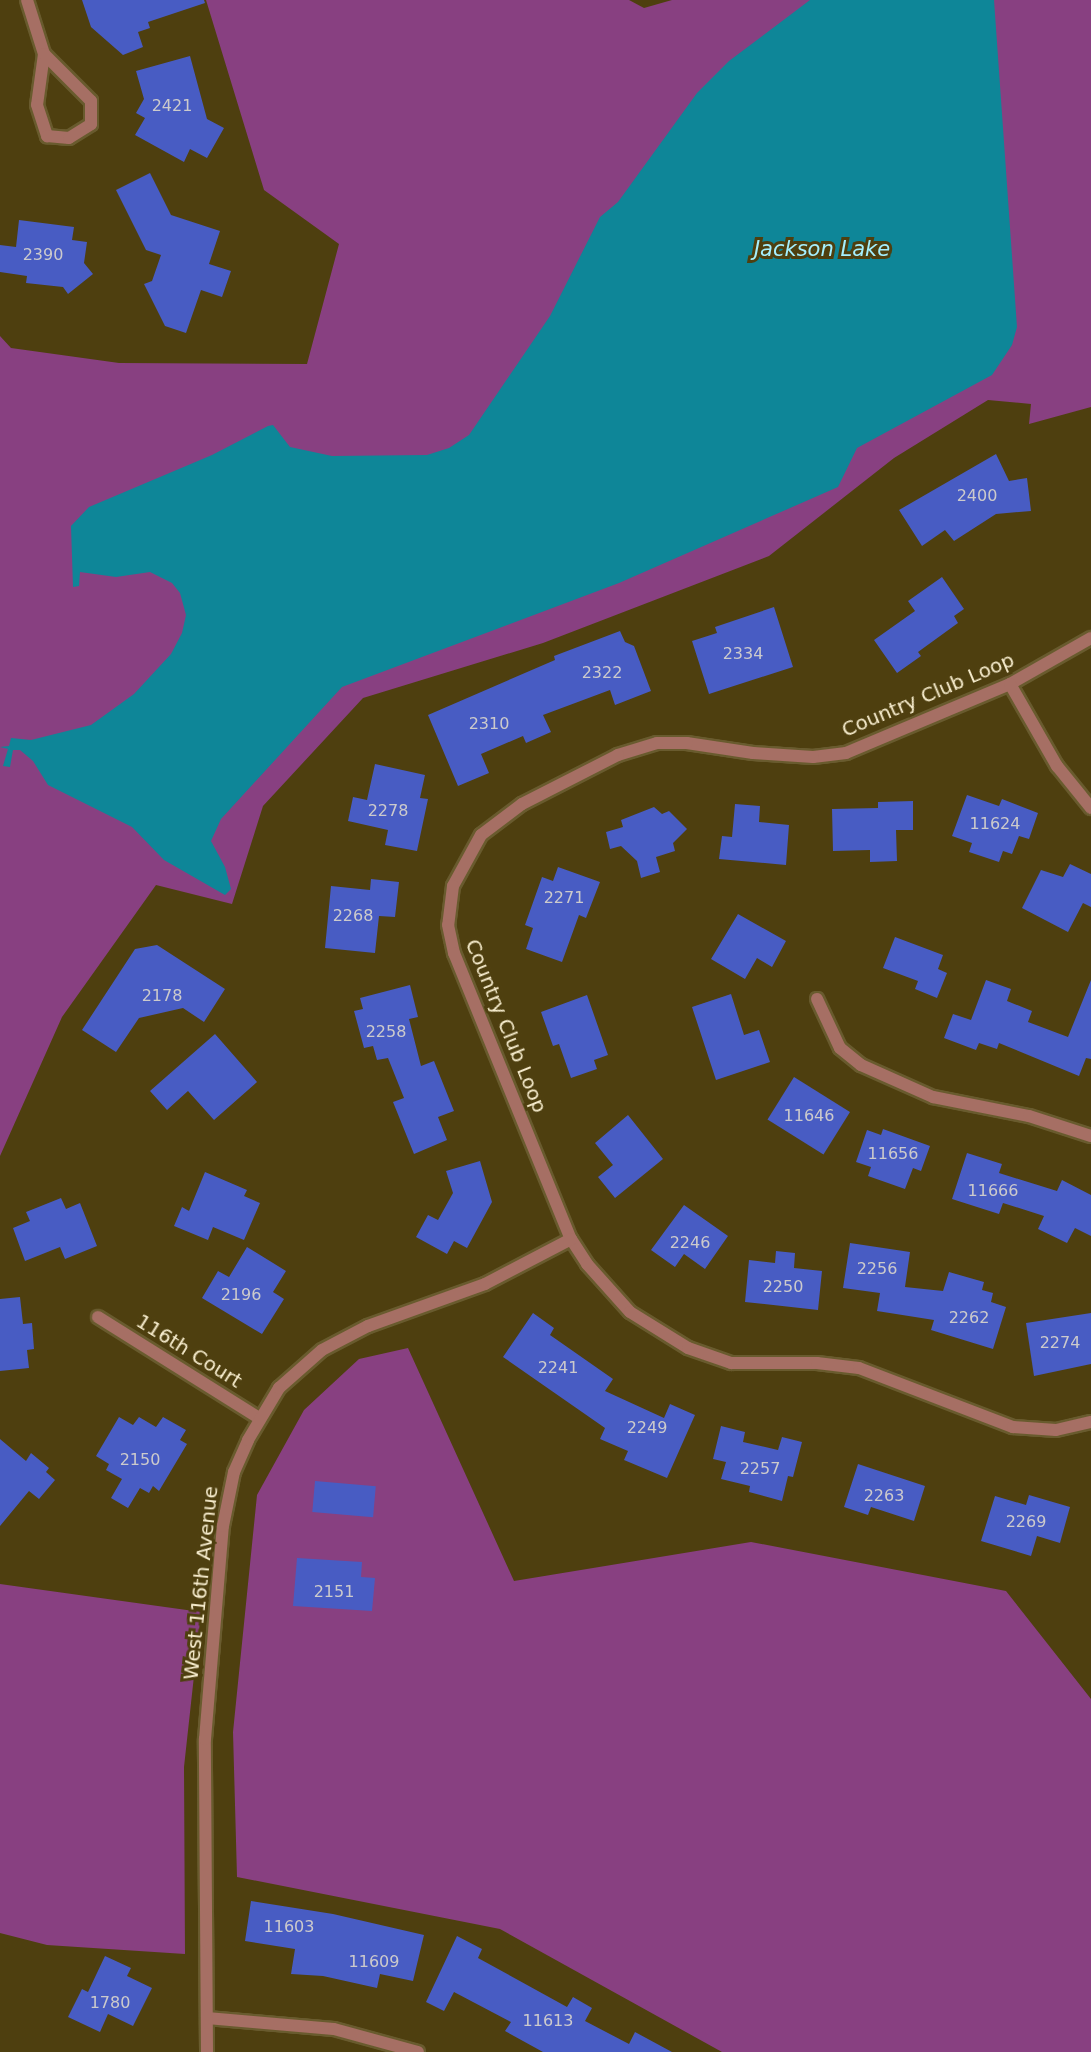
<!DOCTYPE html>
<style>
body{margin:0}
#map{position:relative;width:1091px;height:2052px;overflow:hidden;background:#4e3f0f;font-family:"DejaVu Sans",sans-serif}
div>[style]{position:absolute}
.green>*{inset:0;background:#884081}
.water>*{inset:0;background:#0e8698}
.building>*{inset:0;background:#485cc3;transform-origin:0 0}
.roads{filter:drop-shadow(2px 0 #695b2e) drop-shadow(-2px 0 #695b2e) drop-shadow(0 2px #695b2e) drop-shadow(0 -2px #695b2e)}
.street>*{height:12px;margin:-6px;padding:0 6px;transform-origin:6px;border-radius:6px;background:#a66f64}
span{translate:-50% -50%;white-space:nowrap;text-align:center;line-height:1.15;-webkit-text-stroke:6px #4e3f0f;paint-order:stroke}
.number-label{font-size:16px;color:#cccacc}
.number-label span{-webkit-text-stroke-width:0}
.street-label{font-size:20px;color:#f8eecf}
.water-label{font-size:21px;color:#a4effe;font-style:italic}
</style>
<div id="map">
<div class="green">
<i style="clip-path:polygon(206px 0,629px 0,644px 8px,672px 0,1091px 0,1091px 407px,1029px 424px,1031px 404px,988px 400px,894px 458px,769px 556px,543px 643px,363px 698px,263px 806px,232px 904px,156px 885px,62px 1017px,0 1156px,0 336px,11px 348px,119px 363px,307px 364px,339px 244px,264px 190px)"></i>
<i style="clip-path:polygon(408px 1348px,514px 1581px,751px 1542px,1006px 1591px,1091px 1699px,1091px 2052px,722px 2052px,500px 1929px,237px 1877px,233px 1732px,257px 1495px,304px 1410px,359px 1359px)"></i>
<i style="clip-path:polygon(0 1584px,201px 1612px,184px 1767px,185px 1954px,47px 1945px,0 1933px)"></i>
</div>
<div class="water">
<i style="clip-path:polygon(810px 0,994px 0,1017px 327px,1012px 345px,992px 375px,857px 448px,838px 487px,619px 583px,342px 687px,221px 819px,211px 841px,225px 867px,231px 889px,225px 895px,164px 860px,132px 827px,48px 785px,33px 761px,20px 750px,13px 750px,10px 767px,3px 766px,8px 749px,0 747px,9px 746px,11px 738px,31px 740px,91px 725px,134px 694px,171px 654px,182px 633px,186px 615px,180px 593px,172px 583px,150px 572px,116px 577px,80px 572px,79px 586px,73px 587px,71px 526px,89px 507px,212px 455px,268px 426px,273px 425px,290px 447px,332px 456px,427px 455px,449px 448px,469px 435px,550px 316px,600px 217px,618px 202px,697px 93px,729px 61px)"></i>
</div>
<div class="building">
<i style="clip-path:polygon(82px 0,204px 0,205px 3px,148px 22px,150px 28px,138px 32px,143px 47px,123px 55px,91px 27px)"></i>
<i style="clip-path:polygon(190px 56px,207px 119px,224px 128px,207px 158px,190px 149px,184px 162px,135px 135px,145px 118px,136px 113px,144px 99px,136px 71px)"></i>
<i style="clip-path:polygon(150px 173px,171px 215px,220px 231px,209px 264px,231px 271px,222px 297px,201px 290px,186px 333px,165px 326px,144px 284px,152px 281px,161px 255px,146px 250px,116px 190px)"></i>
<i style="clip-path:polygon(19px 220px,74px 227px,72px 240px,87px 242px,84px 263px,93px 274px,68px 294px,63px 287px,26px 283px,27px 276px,0 272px,0 245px,16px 247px)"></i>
<i style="clip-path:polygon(996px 454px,1009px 481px,1027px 478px,1031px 511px,996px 514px,954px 541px,945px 530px,922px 546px,899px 510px)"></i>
<i style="clip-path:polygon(942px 577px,964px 609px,954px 616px,958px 623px,918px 652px,921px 656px,897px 673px,874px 640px,915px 611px,908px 601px)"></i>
<i style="clip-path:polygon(774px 607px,793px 667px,709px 694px,692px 641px,717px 633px,715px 627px)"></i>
<i style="clip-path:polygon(620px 631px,625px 642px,634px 646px,651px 691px,615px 705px,610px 690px,543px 715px,551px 732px,526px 743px,523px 736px,481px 754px,489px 773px,458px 786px,428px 715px,555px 660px,554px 656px)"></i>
<i style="clip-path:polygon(375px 764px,425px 775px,420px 798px,428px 799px,417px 851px,385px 845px,388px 830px,348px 821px,353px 797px,367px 800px)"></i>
<i style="clip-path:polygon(967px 795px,999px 806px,1002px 799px,1038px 813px,1029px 839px,1019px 836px,1012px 854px,1003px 851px,999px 862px,969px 852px,972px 843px,952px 836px)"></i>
<i style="clip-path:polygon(913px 801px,913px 830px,896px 830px,897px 861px,870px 862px,870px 850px,833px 851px,832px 809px,878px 808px,878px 802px)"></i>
<i style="clip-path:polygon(735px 804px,760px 806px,759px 822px,789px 825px,786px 865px,719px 859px,722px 836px,732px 837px)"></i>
<i style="clip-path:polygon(654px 807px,662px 814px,669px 811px,687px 829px,673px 843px,675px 851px,656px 857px,660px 872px,641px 878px,637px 861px,621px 846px,610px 849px,606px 832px,623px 827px,621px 820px)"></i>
<i style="clip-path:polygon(1070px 864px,1091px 874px,1091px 907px,1083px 903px,1068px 932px,1022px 908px,1041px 870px,1063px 877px)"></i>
<i style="clip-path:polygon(558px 867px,600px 882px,586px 918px,579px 915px,562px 962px,526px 949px,533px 928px,525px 925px,542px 877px,553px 881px)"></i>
<i style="clip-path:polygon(371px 879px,399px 882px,395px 917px,379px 916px,375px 953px,325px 948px,331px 886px,370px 890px)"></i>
<i style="clip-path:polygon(738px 914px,786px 941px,772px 967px,757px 958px,745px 979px,711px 959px)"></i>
<i style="clip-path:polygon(895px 937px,943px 955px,938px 969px,947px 973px,937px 998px,915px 989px,918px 981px,883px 968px)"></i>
<i style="clip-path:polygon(157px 945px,225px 989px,204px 1022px,183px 1008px,139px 1018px,116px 1052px,82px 1030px,135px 949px)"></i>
<i style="clip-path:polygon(986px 980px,1011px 989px,1007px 1001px,1032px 1011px,1028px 1022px,1068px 1037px,1091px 980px,1091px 1059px,1086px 1058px,1079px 1076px,999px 1043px,997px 1049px,979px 1043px,976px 1050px,944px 1038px,953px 1014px,971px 1020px)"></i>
<i style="clip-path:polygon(410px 985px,418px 1017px,409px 1019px,421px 1066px,434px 1061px,454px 1111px,438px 1117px,447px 1140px,414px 1154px,393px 1102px,404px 1098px,388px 1058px,377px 1060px,373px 1046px,364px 1048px,354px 1011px,363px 1009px,360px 998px)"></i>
<i style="clip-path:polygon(731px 994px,744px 1035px,759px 1030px,770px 1062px,716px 1080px,692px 1007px)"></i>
<i style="clip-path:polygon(587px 995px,608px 1055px,594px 1060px,597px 1069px,571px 1078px,559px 1044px,553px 1046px,541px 1012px)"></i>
<i style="clip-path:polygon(215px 1034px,257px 1082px,214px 1120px,188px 1091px,167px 1110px,150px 1091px)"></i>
<i style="left:794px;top:1077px;width:66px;height:50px;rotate:32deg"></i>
<i style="clip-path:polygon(628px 1115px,663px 1159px,615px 1198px,598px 1177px,613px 1165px,595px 1143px)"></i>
<i style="clip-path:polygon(883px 1129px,930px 1146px,921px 1171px,913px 1168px,905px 1189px,868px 1176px,871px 1167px,856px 1162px,867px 1130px,881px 1135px)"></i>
<i style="clip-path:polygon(967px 1153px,1002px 1164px,999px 1173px,1057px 1191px,1062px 1180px,1091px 1195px,1091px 1236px,1075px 1228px,1067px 1243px,1038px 1229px,1044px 1216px,1003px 1203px,999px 1214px,952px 1199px)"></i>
<i style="clip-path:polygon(480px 1161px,492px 1202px,467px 1248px,454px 1241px,447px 1254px,416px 1237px,428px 1215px,438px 1220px,453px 1193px,446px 1171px)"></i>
<i style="clip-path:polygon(205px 1172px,247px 1190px,244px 1196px,260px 1203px,244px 1240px,213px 1227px,208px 1240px,174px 1226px,182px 1207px,189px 1211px)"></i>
<i style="clip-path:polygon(61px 1198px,66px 1209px,80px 1203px,97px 1246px,65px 1259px,60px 1247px,25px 1261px,13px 1228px,30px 1221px,26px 1212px)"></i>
<i style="clip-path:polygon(684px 1205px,728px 1236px,705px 1269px,684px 1254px,675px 1267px,651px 1250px)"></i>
<i style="clip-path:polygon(850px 1243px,910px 1252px,905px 1287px,943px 1291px,949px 1272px,984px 1282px,982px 1290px,993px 1293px,991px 1302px,1006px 1307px,993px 1349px,931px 1330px,934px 1320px,877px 1311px,880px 1293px,843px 1288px)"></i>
<i style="clip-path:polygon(247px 1247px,286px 1271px,273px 1292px,284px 1299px,262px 1334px,202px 1298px,218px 1271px,229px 1277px)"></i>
<i style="clip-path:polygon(776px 1251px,795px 1253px,794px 1268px,822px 1271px,818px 1310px,745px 1302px,749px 1260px,775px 1263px)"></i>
<i style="clip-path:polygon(20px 1297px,23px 1324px,32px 1323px,34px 1349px,27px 1350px,29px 1368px,0 1371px,0 1299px)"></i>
<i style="clip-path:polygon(533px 1313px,554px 1328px,550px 1335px,613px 1379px,605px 1391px,664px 1418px,670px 1404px,695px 1415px,667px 1478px,624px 1460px,628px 1451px,600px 1439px,605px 1428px,503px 1357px)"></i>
<i style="clip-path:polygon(1091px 1313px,1091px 1364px,1034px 1376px,1026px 1323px)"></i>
<i style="clip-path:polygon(119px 1417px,133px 1425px,139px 1417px,156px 1427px,163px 1417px,186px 1430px,180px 1440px,187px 1444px,159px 1491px,153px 1486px,149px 1493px,140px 1488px,128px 1508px,111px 1498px,122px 1479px,106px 1470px,109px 1464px,96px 1456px)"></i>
<i style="clip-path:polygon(721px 1426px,745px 1432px,743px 1442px,778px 1450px,782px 1437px,802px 1442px,793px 1477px,788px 1476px,782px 1501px,749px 1492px,750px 1486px,721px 1479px,726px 1462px,713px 1459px)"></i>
<i style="clip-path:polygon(0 1439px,26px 1461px,31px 1453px,49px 1468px,46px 1472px,55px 1480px,39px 1499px,29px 1491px,0 1526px)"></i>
<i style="clip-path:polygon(858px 1464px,925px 1486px,914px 1521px,871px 1507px,868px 1515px,844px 1507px)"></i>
<i style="left:315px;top:1481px;width:61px;height:31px;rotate:5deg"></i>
<i style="clip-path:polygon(1029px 1495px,1070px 1507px,1060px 1543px,1037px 1536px,1031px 1556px,981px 1541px,995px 1496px,1026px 1505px)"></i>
<i style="clip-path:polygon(297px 1558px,362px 1562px,361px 1577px,375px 1578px,372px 1611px,293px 1606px)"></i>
<i style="clip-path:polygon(251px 1901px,333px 1914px,424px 1935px,413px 1981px,380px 1974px,377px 1988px,323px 1976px,291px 1974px,295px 1949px,245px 1941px)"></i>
<i style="clip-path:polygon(457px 1936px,482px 1949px,478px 1958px,567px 2007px,573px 1997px,592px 2008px,585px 2021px,629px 2044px,635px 2032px,672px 2052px,543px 2052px,505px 2031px,511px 2022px,454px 1992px,444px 2011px,426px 2002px)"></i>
<i style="clip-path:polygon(105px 1956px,131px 1968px,127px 1976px,152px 1988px,133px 2026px,108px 2014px,100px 2032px,68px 2017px,82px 1989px,88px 1992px)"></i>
</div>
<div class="roads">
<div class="street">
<i style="left:27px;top:0;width:57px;rotate:72.5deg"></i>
<i style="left:44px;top:54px;width:51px;rotate:97.8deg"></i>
<i style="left:37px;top:105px;width:33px;rotate:72deg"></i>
<i style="left:47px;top:136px;width:22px;rotate:5deg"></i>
<i style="left:69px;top:138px;width:26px;rotate:-32deg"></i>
<i style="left:91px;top:124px;width:23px;rotate:-90deg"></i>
<i style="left:91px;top:101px;width:66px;rotate:-135deg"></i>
<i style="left:1091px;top:638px;width:93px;rotate:150.4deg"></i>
<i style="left:1010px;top:684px;width:178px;rotate:157.2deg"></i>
<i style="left:846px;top:753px;width:33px;rotate:173deg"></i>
<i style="left:813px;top:757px;width:60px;rotate:-176.2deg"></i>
<i style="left:753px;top:753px;width:67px;rotate:-171.4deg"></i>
<i style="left:687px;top:743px;width:30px;rotate:180deg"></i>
<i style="left:657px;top:743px;width:41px;rotate:162.9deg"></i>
<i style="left:618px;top:755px;width:108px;rotate:153deg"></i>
<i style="left:522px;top:804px;width:51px;rotate:142.9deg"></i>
<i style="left:481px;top:835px;width:58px;rotate:118.8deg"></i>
<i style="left:453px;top:886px;width:39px;rotate:97deg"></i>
<i style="left:448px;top:925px;width:29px;rotate:78deg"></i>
<i style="left:454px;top:953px;width:309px;rotate:67.8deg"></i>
<i style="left:571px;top:1239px;width:30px;rotate:57deg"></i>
<i style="left:587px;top:1264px;width:64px;rotate:48.1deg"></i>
<i style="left:630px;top:1312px;width:68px;rotate:31.8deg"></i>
<i style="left:688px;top:1348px;width:46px;rotate:19.2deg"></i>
<i style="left:731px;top:1363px;width:86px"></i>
<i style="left:817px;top:1363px;width:42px;rotate:6.8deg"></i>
<i style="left:859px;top:1368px;width:165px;rotate:21deg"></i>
<i style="left:1013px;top:1427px;width:43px;rotate:4deg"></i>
<i style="left:1056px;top:1430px;width:36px;rotate:-13deg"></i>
<i style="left:1010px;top:684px;width:95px;rotate:60.2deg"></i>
<i style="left:1057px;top:766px;width:54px;rotate:51deg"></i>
<i style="left:817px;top:999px;width:54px;rotate:64.9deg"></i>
<i style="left:840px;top:1048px;width:27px;rotate:39deg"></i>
<i style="left:861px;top:1065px;width:79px;rotate:24deg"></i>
<i style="left:933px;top:1097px;width:98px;rotate:11.2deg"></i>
<i style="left:1029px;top:1116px;width:65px;rotate:17.9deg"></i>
<i style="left:98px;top:1317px;width:190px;rotate:32.1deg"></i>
<i style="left:207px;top:2018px;width:127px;rotate:5deg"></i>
<i style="left:334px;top:2029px;width:87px;rotate:15.3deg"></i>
<i style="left:207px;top:2052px;width:313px;rotate:-90.4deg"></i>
<i style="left:205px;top:1739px;width:214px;rotate:-85.2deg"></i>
<i style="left:223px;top:1526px;width:55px;rotate:-78.5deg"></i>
<i style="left:234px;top:1472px;width:35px;rotate:-66deg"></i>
<i style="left:248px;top:1440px;width:61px;rotate:-59.2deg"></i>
<i style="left:279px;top:1388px;width:57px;rotate:-41.5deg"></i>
<i style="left:322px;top:1350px;width:52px;rotate:-27.6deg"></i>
<i style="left:368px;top:1326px;width:124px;rotate:-19.7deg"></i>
<i style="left:485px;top:1284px;width:97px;rotate:-27.6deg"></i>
</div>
</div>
<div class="number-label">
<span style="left:172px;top:106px">2421</span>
<span style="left:43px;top:255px">2390</span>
<span style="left:977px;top:496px">2400</span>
<span style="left:743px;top:654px">2334</span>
<span style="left:602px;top:673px">2322</span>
<span style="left:489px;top:724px">2310</span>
<span style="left:388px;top:811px">2278</span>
<span style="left:995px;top:824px">11624</span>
<span style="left:564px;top:898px">2271</span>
<span style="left:353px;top:916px">2268</span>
<span style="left:162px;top:996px">2178</span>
<span style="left:386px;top:1032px">2258</span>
<span style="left:809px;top:1116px">11646</span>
<span style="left:893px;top:1154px">11656</span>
<span style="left:993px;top:1191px">11666</span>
<span style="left:690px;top:1243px">2246</span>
<span style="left:877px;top:1269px">2256</span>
<span style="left:783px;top:1287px">2250</span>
<span style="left:241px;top:1295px">2196</span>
<span style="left:969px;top:1318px">2262</span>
<span style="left:1060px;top:1343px">2274</span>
<span style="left:558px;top:1368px">2241</span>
<span style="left:647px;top:1428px">2249</span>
<span style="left:140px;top:1460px">2150</span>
<span style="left:760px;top:1469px">2257</span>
<span style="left:884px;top:1496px">2263</span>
<span style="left:1026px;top:1522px">2269</span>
<span style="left:334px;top:1592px">2151</span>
<span style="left:289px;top:1927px">11603</span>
<span style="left:374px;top:1962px">11609</span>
<span style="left:110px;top:2003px">1780</span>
<span style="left:548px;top:2021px">11613</span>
</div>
<div class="street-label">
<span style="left:928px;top:695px;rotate:-23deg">Country Club Loop</span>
<span style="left:506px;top:1026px;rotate:68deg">Country Club Loop</span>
<span style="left:189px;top:1351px;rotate:32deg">116th Court</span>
<span style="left:201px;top:1583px;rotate:-84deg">West 116th Avenue</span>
</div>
<div class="water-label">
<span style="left:822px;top:249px">Jackson Lake</span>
</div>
</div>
